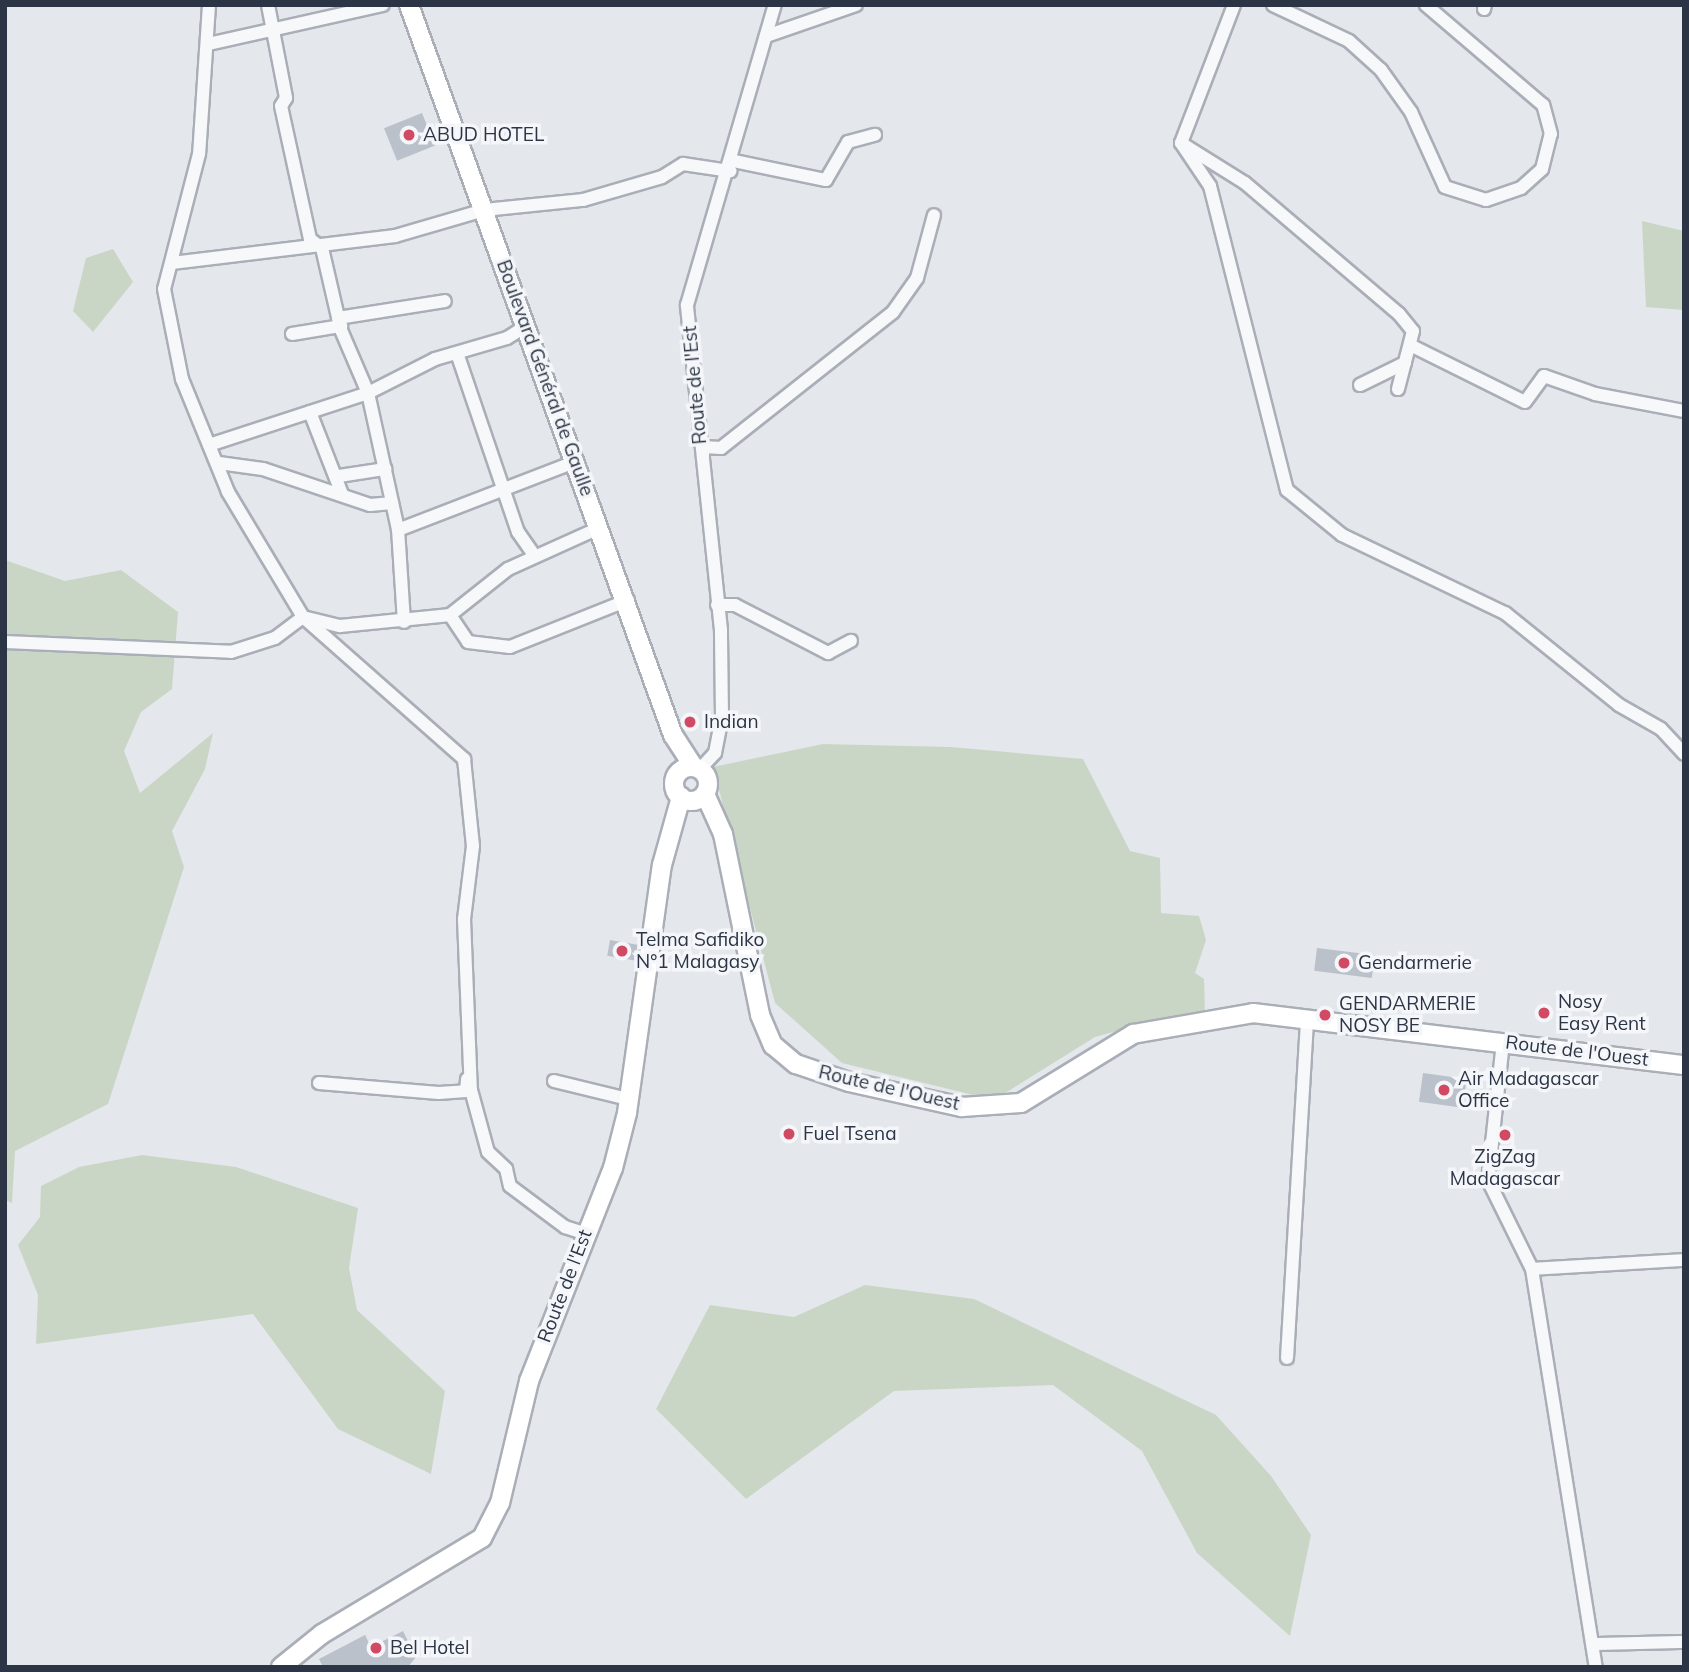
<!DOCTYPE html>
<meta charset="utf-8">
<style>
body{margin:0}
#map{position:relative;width:1689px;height:1672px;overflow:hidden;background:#e4e7ec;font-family:Mulish,sans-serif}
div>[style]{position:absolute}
.green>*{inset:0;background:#cad6c5}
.building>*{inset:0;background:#bbc1ca;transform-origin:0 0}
.roads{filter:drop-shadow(2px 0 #a9aeb7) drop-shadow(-2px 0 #a9aeb7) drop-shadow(0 2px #a9aeb7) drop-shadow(0 -2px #a9aeb7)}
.street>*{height:12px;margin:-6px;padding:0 6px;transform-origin:6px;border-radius:6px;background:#f7f8fa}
.secondary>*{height:18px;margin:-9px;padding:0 9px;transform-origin:9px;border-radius:9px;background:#fff}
.secondary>.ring{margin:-9px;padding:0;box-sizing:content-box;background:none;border:18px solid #fff;border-radius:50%}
.dots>*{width:19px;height:19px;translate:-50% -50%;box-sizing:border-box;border:4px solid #f4f6f9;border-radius:50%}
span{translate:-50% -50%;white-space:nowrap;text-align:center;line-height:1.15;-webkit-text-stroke:7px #f4f6f9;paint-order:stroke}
.poi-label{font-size:19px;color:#2b3545}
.left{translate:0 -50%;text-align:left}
.street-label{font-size:19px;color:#2b3545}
.frame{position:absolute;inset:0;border:7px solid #2b3545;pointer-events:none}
</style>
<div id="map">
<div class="green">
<i style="clip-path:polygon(1642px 221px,1684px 231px,1684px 310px,1646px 307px)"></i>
<i style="clip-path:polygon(113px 249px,133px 282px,93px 332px,73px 311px,86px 258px)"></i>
<i style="clip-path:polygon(5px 560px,65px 581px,121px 570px,178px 612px,172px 689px,141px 712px,124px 751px,140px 793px,213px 733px,205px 769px,172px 831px,184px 867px,108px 1104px,15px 1151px,12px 1203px,5px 1200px)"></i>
<i style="clip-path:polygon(823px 744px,951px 747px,1083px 759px,1130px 851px,1160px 858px,1161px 913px,1199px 916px,1206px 940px,1195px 973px,1204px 979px,1205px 1016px,1160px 1019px,1095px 1037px,994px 1100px,842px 1063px,775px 1003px,713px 767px)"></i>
<i style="clip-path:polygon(142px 1155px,236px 1167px,358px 1208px,349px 1268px,357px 1310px,445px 1391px,431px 1474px,338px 1429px,253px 1314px,36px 1344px,38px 1295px,18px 1245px,40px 1217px,41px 1186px,79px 1167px)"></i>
<i style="clip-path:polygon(865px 1285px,974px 1299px,1216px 1415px,1271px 1476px,1311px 1535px,1290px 1636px,1197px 1553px,1142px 1451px,1053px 1385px,894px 1391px,746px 1499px,656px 1409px,710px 1305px,794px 1317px)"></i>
</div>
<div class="building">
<i style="left:422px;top:113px;width:35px;height:41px;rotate:68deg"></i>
<i style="left:610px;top:940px;width:28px;height:16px;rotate:10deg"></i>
<i style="left:1317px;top:948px;width:58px;height:23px;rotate:7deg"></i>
<i style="left:1423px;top:1073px;width:44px;height:29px;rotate:8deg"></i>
<i style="clip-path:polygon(403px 1631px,416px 1657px,408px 1667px,323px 1667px,319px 1659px,365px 1635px,371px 1647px)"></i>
</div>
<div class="roads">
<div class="street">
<i style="left:209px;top:5px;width:149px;rotate:93.8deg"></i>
<i style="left:199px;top:154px;width:139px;rotate:104.5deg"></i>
<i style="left:164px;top:289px;width:92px;rotate:78.7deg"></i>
<i style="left:182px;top:379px;width:122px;rotate:67.8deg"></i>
<i style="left:228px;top:492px;width:146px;rotate:59deg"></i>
<i style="left:303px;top:617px;width:215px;rotate:41.4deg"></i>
<i style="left:464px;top:759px;width:87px;rotate:84.1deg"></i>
<i style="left:473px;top:846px;width:74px;rotate:97deg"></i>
<i style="left:464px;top:919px;width:171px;rotate:87.7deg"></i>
<i style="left:471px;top:1090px;width:64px;rotate:74.7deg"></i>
<i style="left:488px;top:1152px;width:25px;rotate:43deg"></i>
<i style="left:506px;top:1169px;width:17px;rotate:77deg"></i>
<i style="left:510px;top:1186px;width:69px;rotate:36.7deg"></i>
<i style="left:565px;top:1227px;width:22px;rotate:18deg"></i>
<i style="left:268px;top:5px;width:95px;rotate:79deg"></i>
<i style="left:286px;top:98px;width:9px;rotate:122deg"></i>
<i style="left:281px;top:106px;width:136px;rotate:77.7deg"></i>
<i style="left:310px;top:239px;width:15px;rotate:37deg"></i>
<i style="left:322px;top:248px;width:84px;rotate:77deg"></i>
<i style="left:341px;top:330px;width:69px;rotate:66.8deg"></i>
<i style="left:368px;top:393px;width:140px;rotate:77.6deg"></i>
<i style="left:1234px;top:5px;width:148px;rotate:111deg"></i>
<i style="left:1181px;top:143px;width:75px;rotate:32deg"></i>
<i style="left:1245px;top:183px;width:202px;rotate:40.4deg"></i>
<i style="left:1399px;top:314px;width:22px;rotate:51deg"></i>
<i style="left:1413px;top:331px;width:60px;rotate:104.5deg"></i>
<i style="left:1273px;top:5px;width:84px;rotate:25.3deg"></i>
<i style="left:1349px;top:41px;width:43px;rotate:42.2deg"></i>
<i style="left:1381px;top:70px;width:52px;rotate:54.5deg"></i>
<i style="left:1411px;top:112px;width:82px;rotate:65.6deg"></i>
<i style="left:1445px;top:187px;width:43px;rotate:17.6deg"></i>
<i style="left:1486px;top:200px;width:37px;rotate:-19deg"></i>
<i style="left:1521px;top:188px;width:28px;rotate:-42deg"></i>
<i style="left:1542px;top:169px;width:36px;rotate:-76deg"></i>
<i style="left:1551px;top:134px;width:30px;rotate:-105deg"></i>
<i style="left:1543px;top:105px;width:154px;rotate:-139.5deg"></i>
<i style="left:1484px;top:9px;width:4px;rotate:-76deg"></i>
<i style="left:766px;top:36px;width:95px;rotate:-19deg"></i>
<i style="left:208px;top:44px;width:179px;rotate:-12.6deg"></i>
<i style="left:1181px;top:143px;width:52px;rotate:56deg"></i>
<i style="left:1210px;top:186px;width:314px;rotate:75.8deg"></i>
<i style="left:1287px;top:490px;width:71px;rotate:39.3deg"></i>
<i style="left:1342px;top:535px;width:181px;rotate:25.6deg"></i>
<i style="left:1505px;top:613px;width:146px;rotate:38.9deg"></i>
<i style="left:1619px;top:705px;width:48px;rotate:29.7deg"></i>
<i style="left:1661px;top:729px;width:34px;rotate:47deg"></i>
<i style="left:734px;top:161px;width:94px;rotate:11.7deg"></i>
<i style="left:826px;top:180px;width:44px;rotate:-59.9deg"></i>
<i style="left:848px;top:142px;width:28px;rotate:-15deg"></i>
<i style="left:172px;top:263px;width:225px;rotate:-6.9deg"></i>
<i style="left:395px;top:236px;width:93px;rotate:-16.3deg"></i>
<i style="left:484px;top:210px;width:100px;rotate:-5.8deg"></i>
<i style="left:583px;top:200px;width:82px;rotate:-16.2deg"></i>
<i style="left:662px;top:177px;width:25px;rotate:-32deg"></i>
<i style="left:683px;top:164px;width:48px;rotate:8.5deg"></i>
<i style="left:338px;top:318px;width:108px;rotate:-9deg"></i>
<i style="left:292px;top:334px;width:50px;rotate:-9.3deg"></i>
<i style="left:1410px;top:345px;width:128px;rotate:26.4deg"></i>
<i style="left:1525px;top:402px;width:32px;rotate:-54deg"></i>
<i style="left:1544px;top:376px;width:54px;rotate:19.4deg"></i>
<i style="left:1595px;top:394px;width:91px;rotate:10.8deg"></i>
<i style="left:458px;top:356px;width:186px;rotate:71.2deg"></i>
<i style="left:518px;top:532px;width:28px;rotate:55deg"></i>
<i style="left:1360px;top:385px;width:50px;rotate:-26.1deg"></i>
<i style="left:310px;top:412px;width:88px;rotate:68.7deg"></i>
<i style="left:209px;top:445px;width:167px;rotate:-18.1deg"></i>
<i style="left:368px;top:393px;width:75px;rotate:-26.9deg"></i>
<i style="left:435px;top:359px;width:75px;rotate:-16.3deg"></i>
<i style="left:507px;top:338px;width:22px;rotate:-32deg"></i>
<i style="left:703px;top:455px;width:8px;rotate:-90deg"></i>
<i style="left:703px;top:447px;width:18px;rotate:3deg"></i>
<i style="left:721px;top:448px;width:219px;rotate:-38.3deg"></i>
<i style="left:893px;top:312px;width:42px;rotate:-54.8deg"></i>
<i style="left:917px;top:278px;width:65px;rotate:-74.9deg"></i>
<i style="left:219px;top:463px;width:44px;rotate:7.8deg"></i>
<i style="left:263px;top:469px;width:113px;rotate:18.6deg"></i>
<i style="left:370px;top:505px;width:22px;rotate:-5deg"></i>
<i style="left:339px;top:476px;width:47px;rotate:-8.7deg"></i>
<i style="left:717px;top:605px;width:18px"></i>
<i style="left:735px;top:605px;width:105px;rotate:27.3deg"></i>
<i style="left:828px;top:653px;width:26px;rotate:-28deg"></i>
<i style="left:450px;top:615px;width:32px;rotate:56deg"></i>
<i style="left:468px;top:642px;width:42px;rotate:6.8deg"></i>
<i style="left:510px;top:647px;width:127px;rotate:-21.7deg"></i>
<i style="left:404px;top:622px;width:92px;rotate:-93.7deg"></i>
<i style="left:398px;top:530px;width:189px;rotate:-21.1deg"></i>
<i style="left:5px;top:642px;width:226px;rotate:2.5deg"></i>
<i style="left:231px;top:652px;width:46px;rotate:-17.7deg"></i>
<i style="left:275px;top:638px;width:35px;rotate:-37deg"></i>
<i style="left:303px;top:617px;width:38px;rotate:14deg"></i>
<i style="left:340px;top:626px;width:111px;rotate:-5.7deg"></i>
<i style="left:450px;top:615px;width:74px;rotate:-38.4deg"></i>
<i style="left:508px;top:569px;width:100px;rotate:-24.3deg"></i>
<i style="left:700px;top:769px;width:22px;rotate:-47deg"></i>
<i style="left:715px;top:753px;width:37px;rotate:-79deg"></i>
<i style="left:722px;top:717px;width:87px;rotate:-90.7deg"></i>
<i style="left:721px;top:630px;width:327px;rotate:-96deg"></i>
<i style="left:687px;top:305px;width:313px;rotate:-73.7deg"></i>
<i style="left:1503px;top:1042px;width:139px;rotate:96.2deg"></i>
<i style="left:1488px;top:1180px;width:99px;rotate:63.7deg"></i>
<i style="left:1532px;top:1269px;width:403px;rotate:80.9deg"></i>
<i style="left:554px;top:1081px;width:76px;rotate:13.7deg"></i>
<i style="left:319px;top:1083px;width:120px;rotate:4.8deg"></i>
<i style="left:439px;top:1093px;width:27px;rotate:-4deg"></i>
<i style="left:466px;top:1091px;width:12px;rotate:-85deg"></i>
<i style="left:1532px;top:1269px;width:152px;rotate:-3.4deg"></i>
<i style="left:1287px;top:1358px;width:340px;rotate:-86.6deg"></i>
<i style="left:1593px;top:1644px;width:91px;rotate:-1.3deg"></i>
</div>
<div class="secondary">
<i style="left:409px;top:5px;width:776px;rotate:70.12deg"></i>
<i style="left:673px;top:735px;width:38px;rotate:57deg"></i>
<i class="ring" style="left:674px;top:767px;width:16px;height:16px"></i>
<i style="left:705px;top:794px;width:44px;rotate:65.8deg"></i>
<i style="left:723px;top:834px;width:185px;rotate:78.4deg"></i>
<i style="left:760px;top:1015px;width:33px;rotate:67deg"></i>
<i style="left:773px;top:1045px;width:30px;rotate:40deg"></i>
<i style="left:796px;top:1064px;width:56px;rotate:18.8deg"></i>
<i style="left:849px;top:1082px;width:116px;rotate:12.5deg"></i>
<i style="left:962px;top:1107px;width:59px;rotate:-3.9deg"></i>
<i style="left:1021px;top:1103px;width:132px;rotate:-31.6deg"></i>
<i style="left:1133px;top:1034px;width:122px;rotate:-9.9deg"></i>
<i style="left:1253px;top:1013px;width:434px;rotate:6.9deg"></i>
<i style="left:281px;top:1667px;width:53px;rotate:-38.8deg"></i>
<i style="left:322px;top:1634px;width:187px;rotate:-31deg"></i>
<i style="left:482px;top:1538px;width:39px;rotate:-63deg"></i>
<i style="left:500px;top:1503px;width:125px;rotate:-76.6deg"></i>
<i style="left:529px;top:1381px;width:229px;rotate:-68.5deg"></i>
<i style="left:613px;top:1168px;width:57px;rotate:-75.7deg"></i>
<i style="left:627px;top:1113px;width:250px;rotate:-82deg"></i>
<i style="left:662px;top:865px;width:71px;rotate:-74.4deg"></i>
</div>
</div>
<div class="dots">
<i style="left:409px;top:135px;background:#d14962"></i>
<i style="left:690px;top:722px;background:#d14962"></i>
<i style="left:622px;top:951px;background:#d14962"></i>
<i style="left:1344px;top:963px;background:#d14962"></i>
<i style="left:1544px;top:1013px;background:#d14962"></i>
<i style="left:1325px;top:1015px;background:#d14962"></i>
<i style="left:1444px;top:1090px;background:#d14962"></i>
<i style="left:789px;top:1134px;background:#d14962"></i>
<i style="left:1505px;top:1135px;background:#d14962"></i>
<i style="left:376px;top:1648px;background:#d14962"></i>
</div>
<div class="poi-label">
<span class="left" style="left:423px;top:135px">ABUD HOTEL</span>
<span class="left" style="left:704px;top:722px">Indian</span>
<span class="left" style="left:636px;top:951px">Telma Safidiko<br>N°1 Malagasy</span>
<span class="left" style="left:1358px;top:963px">Gendarmerie</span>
<span class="left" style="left:1558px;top:1013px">Nosy<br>Easy Rent</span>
<span class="left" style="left:1339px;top:1015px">GENDARMERIE<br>NOSY BE</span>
<span class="left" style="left:1458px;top:1090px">Air Madagascar<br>Office</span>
<span class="left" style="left:803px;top:1134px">Fuel Tsena</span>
<span style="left:1505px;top:1168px">ZigZag<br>Madagascar</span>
<span class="left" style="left:390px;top:1648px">Bel Hotel</span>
</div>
<div class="street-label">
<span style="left:545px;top:378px;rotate:70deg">Boulevard Général de Gaulle</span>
<span style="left:695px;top:385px;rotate:-95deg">Route de l'Est</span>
<span style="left:1577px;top:1051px;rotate:7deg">Route de l'Ouest</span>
<span style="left:889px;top:1088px;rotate:13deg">Route de l'Ouest</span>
<span style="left:565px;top:1286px;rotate:-69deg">Route de l'Est</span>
</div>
<div class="frame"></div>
</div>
